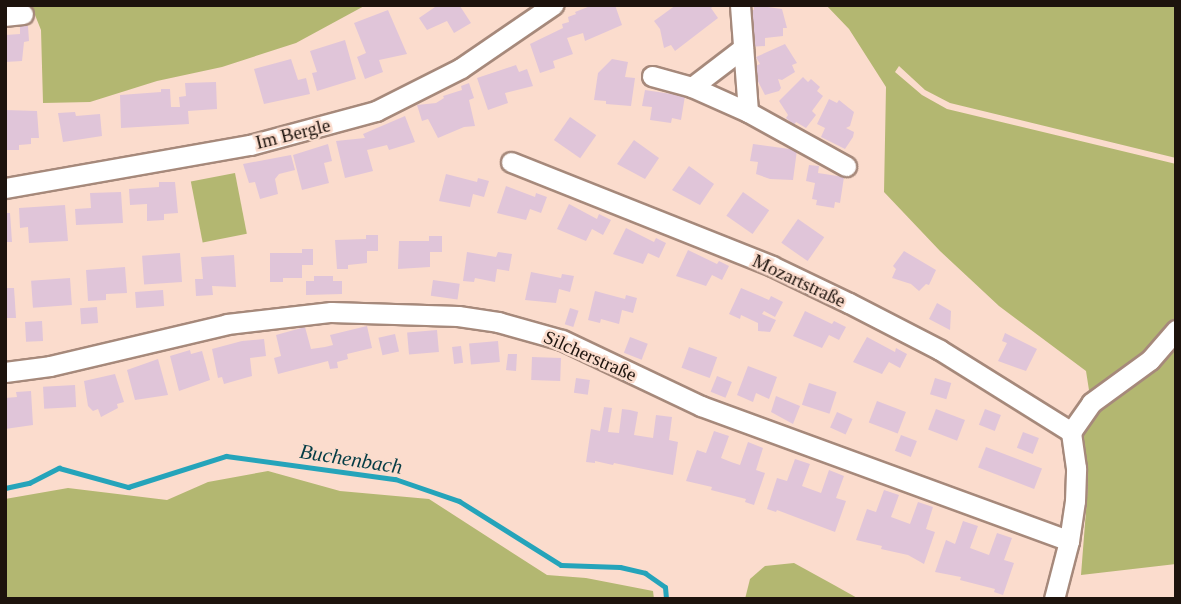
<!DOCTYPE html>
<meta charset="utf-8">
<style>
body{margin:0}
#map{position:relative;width:1181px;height:604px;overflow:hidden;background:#fbdccd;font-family:"Times New Roman",serif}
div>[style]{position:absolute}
.green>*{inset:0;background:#b3b771;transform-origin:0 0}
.stream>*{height:5px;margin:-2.5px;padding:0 2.5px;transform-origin:2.5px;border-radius:2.5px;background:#25a4ba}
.building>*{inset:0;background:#e0c5d9;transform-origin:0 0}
.roads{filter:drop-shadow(2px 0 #a6897b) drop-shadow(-2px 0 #a6897b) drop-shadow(0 2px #a6897b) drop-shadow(0 -2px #a6897b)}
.minor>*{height:19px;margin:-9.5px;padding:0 9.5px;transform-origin:9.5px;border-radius:9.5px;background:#fff}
span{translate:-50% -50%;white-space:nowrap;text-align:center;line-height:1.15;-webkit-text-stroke:5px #fbdccd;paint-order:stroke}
.street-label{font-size:19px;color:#1d130d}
.water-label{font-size:21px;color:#043c45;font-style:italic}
.frame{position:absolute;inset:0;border:7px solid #1d130d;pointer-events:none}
</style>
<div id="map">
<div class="green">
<i style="clip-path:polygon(31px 5px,366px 5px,296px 43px,222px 67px,157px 81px,90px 102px,43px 103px,41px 30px)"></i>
<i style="clip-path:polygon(826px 5px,1176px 5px,1176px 158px,950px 103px,925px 90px,899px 66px,895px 72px,922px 95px,947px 109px,1176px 164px,1176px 329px,1091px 403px,1086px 371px,999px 306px,940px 251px,884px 192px,886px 87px,849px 29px)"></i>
<i style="left:235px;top:173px;width:62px;height:45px;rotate:79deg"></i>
<i style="clip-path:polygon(1176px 339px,1176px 564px,1081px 575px,1088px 485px,1083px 430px,1099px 410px,1150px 370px)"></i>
<i style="clip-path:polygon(268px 471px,340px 491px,429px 499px,547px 575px,586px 578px,653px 591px,654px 599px,5px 599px,5px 499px,68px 488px,167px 500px,208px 482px)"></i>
<i style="clip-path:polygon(794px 563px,834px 585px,859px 599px,745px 599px,750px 579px,765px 566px)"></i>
</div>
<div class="stream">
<i style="left:5px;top:488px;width:25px;rotate:-12deg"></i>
<i style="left:29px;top:483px;width:34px;rotate:-27deg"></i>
<i style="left:59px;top:468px;width:72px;rotate:15.4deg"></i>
<i style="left:128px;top:487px;width:103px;rotate:-17.6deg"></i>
<i style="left:226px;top:456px;width:171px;rotate:7.8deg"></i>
<i style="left:395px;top:479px;width:68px;rotate:19deg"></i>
<i style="left:459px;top:501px;width:120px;rotate:32.1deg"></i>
<i style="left:561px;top:565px;width:59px;rotate:1.9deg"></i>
<i style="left:620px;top:567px;width:26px;rotate:13deg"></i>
<i style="left:645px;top:573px;width:24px;rotate:35deg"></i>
<i style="left:665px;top:587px;width:12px;rotate:85deg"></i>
</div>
<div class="building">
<i style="clip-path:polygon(438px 5px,460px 6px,471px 23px,454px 33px,447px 21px,427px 30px,419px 18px)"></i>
<i style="clip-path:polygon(593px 5px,615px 5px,622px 25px,585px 41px,583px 33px,567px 38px,573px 54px,553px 61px,555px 68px,540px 73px,530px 44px,563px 28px,562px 24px,569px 22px,568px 17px,576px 14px,575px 12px)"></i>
<i style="clip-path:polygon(676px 5px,715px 5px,711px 8px,718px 18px,675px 51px,671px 45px,664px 48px,660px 29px,654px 21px)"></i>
<i style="clip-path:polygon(754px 5px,782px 9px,787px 28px,783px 28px,783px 36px,765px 38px,765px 46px,747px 47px,745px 11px,754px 10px)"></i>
<i style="clip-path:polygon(388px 10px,407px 54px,379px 60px,383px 72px,365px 79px,357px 57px,366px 53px,354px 23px)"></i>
<i style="clip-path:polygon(20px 26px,28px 26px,29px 41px,24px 42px,22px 61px,5px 62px,5px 35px,20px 34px)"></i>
<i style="clip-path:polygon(345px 40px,356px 79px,317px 91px,312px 73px,317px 72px,310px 51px)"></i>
<i style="clip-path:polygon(785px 44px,797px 63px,792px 65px,795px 72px,782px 80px,778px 79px,781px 88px,779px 91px,765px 95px,751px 68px,760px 64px,756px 57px)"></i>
<i style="clip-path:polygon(291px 59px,298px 80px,306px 78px,310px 94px,264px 104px,254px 69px)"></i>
<i style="clip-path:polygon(612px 59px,628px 62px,625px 77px,635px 78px,631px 106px,606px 104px,606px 101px,594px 100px,598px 73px)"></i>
<i style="clip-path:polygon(516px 65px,519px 72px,527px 69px,533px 86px,505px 93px,508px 103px,488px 110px,477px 78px)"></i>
<i style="clip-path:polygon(803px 77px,808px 82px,811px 79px,820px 87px,817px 91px,823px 96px,812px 111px,816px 115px,806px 128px,796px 122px,794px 125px,786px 118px,788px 115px,779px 101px)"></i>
<i style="clip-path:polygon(216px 82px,217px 109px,188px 111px,189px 124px,121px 128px,120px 95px,161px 92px,161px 89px,170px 89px,171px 107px,180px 107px,179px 97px,186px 96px,185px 83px)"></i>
<i style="clip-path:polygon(469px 83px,474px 98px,469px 100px,475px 126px,464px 127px,438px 138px,428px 119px,422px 121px,417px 105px,436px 103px,444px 98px,443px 96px,462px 90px,461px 86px)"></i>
<i style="clip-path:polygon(645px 90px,685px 96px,681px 120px,672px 118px,671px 123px,650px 120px,652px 107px,642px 106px)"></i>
<i style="clip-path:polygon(829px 99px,837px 103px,839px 100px,854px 112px,850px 126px,846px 128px,854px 132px,853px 137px,845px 149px,821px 137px,825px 128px,817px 124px)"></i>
<i style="clip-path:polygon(5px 110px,37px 111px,39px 138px,31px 138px,31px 144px,19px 145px,19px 150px,5px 150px)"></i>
<i style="clip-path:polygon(75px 112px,76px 116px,100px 114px,102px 136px,63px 142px,58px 113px)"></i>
<i style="clip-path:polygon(405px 116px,415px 142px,389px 150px,387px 145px,367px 150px,373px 171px,345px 178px,336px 141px,365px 138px,363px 134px)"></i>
<i style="left:570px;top:117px;width:32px;height:28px;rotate:35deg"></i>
<i style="clip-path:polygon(634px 140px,659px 158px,645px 179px,617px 164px)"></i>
<i style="clip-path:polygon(328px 144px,332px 161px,324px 163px,329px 183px,302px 190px,293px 155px)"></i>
<i style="clip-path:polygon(753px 144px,797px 150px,793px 180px,770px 179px,756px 174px,758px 162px,750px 161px)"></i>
<i style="clip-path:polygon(291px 155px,295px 170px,279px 174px,275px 179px,278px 194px,260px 199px,255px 182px,249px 183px,243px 164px)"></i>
<i style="clip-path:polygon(809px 165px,819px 166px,818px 173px,844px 177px,840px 203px,835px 202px,834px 208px,816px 205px,817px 200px,812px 199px,815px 183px,806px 181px)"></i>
<i style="clip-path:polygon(689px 166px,714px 184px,700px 205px,672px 190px)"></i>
<i style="clip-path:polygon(446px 174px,477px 182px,478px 178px,489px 181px,484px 197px,473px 194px,470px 207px,439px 201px)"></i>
<i style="clip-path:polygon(159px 182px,175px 182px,178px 213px,164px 214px,164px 220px,147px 221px,147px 204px,130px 205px,129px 189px,159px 187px)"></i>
<i style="clip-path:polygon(506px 186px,535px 197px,536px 193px,547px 197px,541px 213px,530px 209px,526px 220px,497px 213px)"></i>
<i style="clip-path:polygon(121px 192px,123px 223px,76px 225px,75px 209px,91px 208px,90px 193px)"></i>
<i style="left:743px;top:192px;width:32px;height:29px;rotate:35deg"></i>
<i style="clip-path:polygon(569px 204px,597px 219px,599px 214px,611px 220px,603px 235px,592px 229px,586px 241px,557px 229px)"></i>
<i style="clip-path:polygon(65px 205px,68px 241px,29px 243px,28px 227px,20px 228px,19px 208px)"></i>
<i style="clip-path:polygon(5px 213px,10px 213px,12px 242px,5px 242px)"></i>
<i style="left:798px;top:219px;width:32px;height:29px;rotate:35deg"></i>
<i style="clip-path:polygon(626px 228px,654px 242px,656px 238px,666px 243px,659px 258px,648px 253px,643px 264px,613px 254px)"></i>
<i style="clip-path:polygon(366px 235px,378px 235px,378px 251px,367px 251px,367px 263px,348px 265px,348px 269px,337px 269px,335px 240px,366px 239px)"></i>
<i style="clip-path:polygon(429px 236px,442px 236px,442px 252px,430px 252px,430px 267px,398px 269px,399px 241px,429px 241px)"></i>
<i style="clip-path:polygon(302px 249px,313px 249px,313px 265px,302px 265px,302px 278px,283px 278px,283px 282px,270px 282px,270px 253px,302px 253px)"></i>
<i style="clip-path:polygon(688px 250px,717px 264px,719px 261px,729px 266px,722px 280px,712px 275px,706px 286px,676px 276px)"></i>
<i style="clip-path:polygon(904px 251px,936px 270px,929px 285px,926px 284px,919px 291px,911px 284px,892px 278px,896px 269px,893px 266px)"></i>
<i style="clip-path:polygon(467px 252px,496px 257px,498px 252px,512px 254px,509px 271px,497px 269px,495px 282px,475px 278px,474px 282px,463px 281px)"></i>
<i style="left:180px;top:253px;width:29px;height:38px;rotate:86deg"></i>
<i style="clip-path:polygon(234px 255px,236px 287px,212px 286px,213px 295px,196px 296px,195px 279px,203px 279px,201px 257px)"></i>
<i style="clip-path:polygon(125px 267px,127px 293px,106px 294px,106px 300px,88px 301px,86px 270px)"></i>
<i style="clip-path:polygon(531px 272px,561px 278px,562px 274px,574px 276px,570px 292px,559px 289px,556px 303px,525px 300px)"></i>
<i style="clip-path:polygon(314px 276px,333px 276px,333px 281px,342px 281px,342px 294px,306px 295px,306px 281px,314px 281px)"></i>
<i style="left:70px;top:278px;width:27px;height:39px;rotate:86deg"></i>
<i style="left:433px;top:280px;width:27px;height:16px;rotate:8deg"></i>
<i style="clip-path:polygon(5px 288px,14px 288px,16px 318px,5px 318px)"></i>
<i style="clip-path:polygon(741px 288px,769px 300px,771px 296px,783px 302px,775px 317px,764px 311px,762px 314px,776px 320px,770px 332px,758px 331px,758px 323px,741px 315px,740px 319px,729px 314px)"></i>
<i style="left:163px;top:290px;width:16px;height:28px;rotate:86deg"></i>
<i style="clip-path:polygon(595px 291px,625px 299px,626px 295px,637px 298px,633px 313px,622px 310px,619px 324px,601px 319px,600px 323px,588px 320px)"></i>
<i style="clip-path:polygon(937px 303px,951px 311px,950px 330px,929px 319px)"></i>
<i style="left:97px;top:307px;width:16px;height:17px;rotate:86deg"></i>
<i style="left:570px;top:308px;width:9px;height:17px;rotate:18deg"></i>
<i style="clip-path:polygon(805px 311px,832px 324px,834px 321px,846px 327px,839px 340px,829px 335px,822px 348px,793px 336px)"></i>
<i style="left:42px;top:321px;width:20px;height:17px;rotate:87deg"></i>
<i style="clip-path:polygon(367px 326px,372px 348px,347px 354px,348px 359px,337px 362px,338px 368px,330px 369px,328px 361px,278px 374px,274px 358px,281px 356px,276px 335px,305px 327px,311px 349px,325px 347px,333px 345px,330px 335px)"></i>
<i style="left:437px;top:330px;width:22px;height:30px;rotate:85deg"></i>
<i style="clip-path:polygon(1005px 333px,1037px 349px,1026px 371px,998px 361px,1007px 343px,1002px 341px)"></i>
<i style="left:395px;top:334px;width:18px;height:17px;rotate:77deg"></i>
<i style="left:630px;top:337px;width:19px;height:17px;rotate:21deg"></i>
<i style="clip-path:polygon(867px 337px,895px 352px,896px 348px,907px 354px,900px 368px,889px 362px,882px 374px,853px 362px)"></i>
<i style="clip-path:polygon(264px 339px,266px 356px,250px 358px,252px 376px,224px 384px,222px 377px,218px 378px,212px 349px,242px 341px)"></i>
<i style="left:498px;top:341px;width:21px;height:29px;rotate:85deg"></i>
<i style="left:461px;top:346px;width:17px;height:9px;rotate:83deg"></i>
<i style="left:689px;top:347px;width:30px;height:22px;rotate:20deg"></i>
<i style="clip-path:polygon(190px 350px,191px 354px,202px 351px,210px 380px,179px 391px,170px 356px)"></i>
<i style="clip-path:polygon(508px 354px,517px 354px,516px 371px,506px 370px)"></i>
<i style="left:532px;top:357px;width:29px;height:23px;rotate:2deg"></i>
<i style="clip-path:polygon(158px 359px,168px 395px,135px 400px,127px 370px)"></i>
<i style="clip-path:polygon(748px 366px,777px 377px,769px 399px,756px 393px,753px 402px,737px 395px)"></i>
<i style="clip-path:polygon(115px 374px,124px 402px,117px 404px,118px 408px,101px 417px,98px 409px,93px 411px,88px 406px,84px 381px)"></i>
<i style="left:717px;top:376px;width:16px;height:17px;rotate:22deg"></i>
<i style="left:576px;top:378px;width:14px;height:15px;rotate:8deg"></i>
<i style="left:935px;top:378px;width:17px;height:17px;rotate:17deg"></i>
<i style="left:809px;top:383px;width:29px;height:23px;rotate:18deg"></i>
<i style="left:75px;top:385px;width:22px;height:32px;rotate:87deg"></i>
<i style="clip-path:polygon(31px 391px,33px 425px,5px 429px,5px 398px,17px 397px,16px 392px)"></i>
<i style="clip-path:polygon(776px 396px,800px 406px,793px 424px,771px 412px)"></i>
<i style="left:877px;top:401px;width:31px;height:23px;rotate:21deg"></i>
<i style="clip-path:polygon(604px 407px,612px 408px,608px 432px,619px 433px,622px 409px,630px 410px,638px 412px,634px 435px,653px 438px,656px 415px,672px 417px,669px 440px,678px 442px,673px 475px,614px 463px,613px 465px,595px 461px,595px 463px,586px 462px,591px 429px,600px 431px)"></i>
<i style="left:936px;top:409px;width:31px;height:22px;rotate:21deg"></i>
<i style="left:985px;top:409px;width:17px;height:17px;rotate:21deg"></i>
<i style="left:837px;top:412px;width:17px;height:17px;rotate:24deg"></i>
<i style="clip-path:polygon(714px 431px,729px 436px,721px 458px,731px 462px,740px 465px,748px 442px,763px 448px,756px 470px,765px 473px,754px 505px,745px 502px,746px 499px,711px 490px,712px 487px,686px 481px,697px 450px,706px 453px)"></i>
<i style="left:1023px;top:432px;width:17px;height:17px;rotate:21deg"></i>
<i style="left:901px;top:435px;width:17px;height:17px;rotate:21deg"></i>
<i style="left:986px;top:447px;width:60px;height:22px;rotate:21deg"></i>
<i style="clip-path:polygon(795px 459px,810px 464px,802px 486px,821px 493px,829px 470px,844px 476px,836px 498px,846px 501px,835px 532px,777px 510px,776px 512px,767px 509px,777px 478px,787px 481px)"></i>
<i style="clip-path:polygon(884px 490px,899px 495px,891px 517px,910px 524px,918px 502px,933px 507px,926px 529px,935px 532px,924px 564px,908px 555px,881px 549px,882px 546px,856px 540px,867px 509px,876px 512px)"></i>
<i style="clip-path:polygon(963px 521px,978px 526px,970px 548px,989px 555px,997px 533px,1012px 538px,1004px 560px,1014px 563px,1003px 595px,994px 592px,995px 589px,960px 580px,961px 577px,935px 572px,946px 540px,955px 544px)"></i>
</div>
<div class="roads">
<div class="minor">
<i style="left:740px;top:5px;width:107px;rotate:85.7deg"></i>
<i style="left:5px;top:16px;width:18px;rotate:-6deg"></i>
<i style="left:652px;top:76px;width:41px;rotate:15.4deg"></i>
<i style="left:692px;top:87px;width:61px;rotate:24.1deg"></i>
<i style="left:748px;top:112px;width:112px;rotate:28.9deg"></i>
<i style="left:692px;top:87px;width:64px;rotate:-37.4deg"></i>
<i style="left:511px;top:162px;width:281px;rotate:21.7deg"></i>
<i style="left:772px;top:266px;width:85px;rotate:25.7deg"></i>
<i style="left:849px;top:303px;width:102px;rotate:27.3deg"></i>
<i style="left:940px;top:350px;width:155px;rotate:32deg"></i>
<i style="left:5px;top:188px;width:249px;rotate:-10deg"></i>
<i style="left:250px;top:145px;width:131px;rotate:-15.1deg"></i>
<i style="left:376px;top:111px;width:95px;rotate:-26.8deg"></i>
<i style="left:461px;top:68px;width:112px;rotate:-34.4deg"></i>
<i style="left:5px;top:372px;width:45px;rotate:-7.6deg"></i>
<i style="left:50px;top:366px;width:182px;rotate:-13.3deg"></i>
<i style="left:227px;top:324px;width:105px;rotate:-6.6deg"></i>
<i style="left:331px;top:312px;width:127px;rotate:1.8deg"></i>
<i style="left:458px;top:316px;width:40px;rotate:8.5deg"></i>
<i style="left:498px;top:322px;width:66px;rotate:15.7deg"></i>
<i style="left:562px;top:340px;width:154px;rotate:25.4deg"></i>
<i style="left:701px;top:406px;width:392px;rotate:20.1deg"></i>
<i style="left:1071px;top:432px;width:35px;rotate:-55deg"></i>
<i style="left:1091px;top:403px;width:73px;rotate:-36.1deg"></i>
<i style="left:1150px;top:360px;width:40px;rotate:-49deg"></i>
<i style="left:1054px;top:599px;width:60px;rotate:-75.5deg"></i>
<i style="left:1069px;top:541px;width:40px;rotate:-81.5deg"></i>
<i style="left:1075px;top:501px;width:33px;rotate:-88deg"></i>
<i style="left:1076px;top:468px;width:36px;rotate:-98deg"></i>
</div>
</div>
<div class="street-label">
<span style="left:293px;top:134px;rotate:-14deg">Im Bergle</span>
<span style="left:799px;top:281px;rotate:25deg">Mozartstraße</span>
<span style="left:590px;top:356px;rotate:24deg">Silcherstraße</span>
</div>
<div class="water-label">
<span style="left:351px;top:459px;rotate:9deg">Buchenbach</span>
</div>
<div class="frame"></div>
</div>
